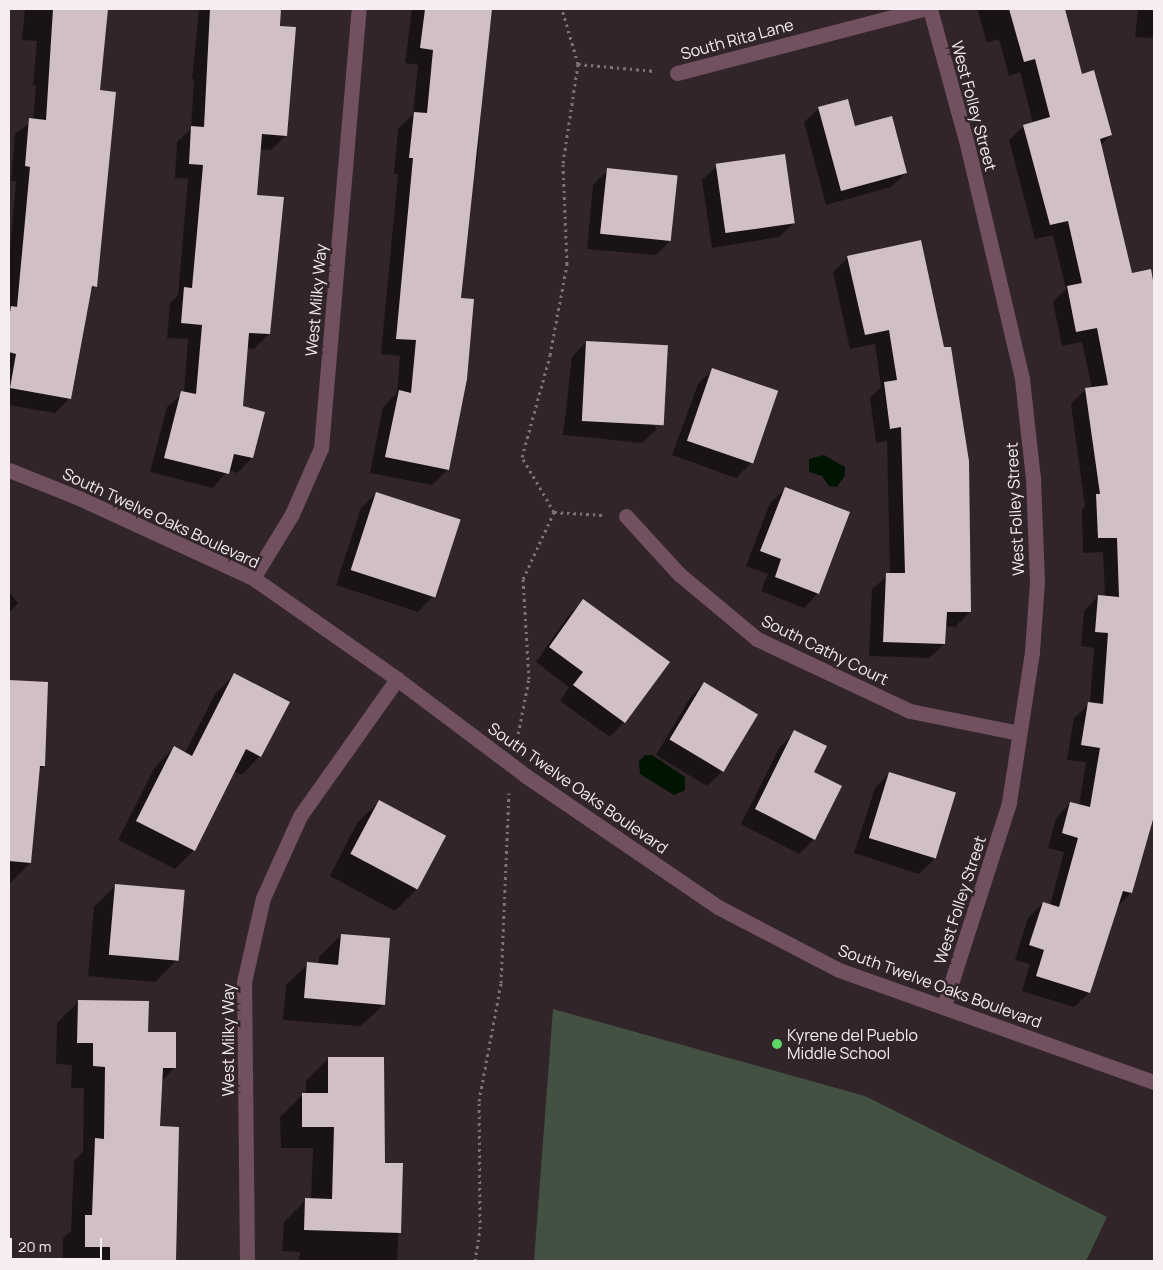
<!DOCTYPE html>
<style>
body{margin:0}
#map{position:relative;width:1163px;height:1270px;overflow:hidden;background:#31252a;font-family:Manrope,sans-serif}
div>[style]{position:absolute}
.green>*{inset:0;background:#425142}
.water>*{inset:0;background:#001402}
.shadow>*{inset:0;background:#0007}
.building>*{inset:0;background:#d0bfc6;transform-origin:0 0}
.path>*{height:3px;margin-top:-1.5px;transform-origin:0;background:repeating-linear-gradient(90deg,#7d7276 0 2.5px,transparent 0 6.5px)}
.minor>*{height:15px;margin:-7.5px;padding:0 7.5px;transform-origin:7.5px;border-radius:7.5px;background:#71505f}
.tertiary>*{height:15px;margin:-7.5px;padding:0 7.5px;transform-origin:7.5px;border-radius:7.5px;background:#71505f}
.dots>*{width:14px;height:14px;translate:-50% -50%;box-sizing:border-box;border:2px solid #31252a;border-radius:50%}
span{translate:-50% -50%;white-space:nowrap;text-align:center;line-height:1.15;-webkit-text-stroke:5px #31252a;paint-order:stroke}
.street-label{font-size:16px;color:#f5edf0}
.poi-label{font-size:16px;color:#f5edf0}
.left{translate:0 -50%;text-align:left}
.frame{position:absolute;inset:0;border:10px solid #f5edf0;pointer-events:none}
.scale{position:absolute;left:10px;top:1238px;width:92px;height:22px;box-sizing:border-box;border:2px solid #f5edf0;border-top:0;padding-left:6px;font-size:15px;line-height:18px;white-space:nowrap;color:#f5edf0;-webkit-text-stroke:4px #31252a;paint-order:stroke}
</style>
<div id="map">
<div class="green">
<i style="clip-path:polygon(553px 1009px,865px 1096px,1107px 1217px,1086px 1261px,534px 1261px)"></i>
</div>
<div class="water">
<i style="clip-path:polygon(824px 455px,845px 467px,845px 475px,837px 487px,829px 486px,822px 476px,809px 472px,809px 459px)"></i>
<i style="clip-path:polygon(645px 755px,652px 755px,685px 777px,685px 790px,674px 795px,640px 774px,639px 761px)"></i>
</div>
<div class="shadow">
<i style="clip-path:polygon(25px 9px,106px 9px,99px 91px,96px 286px,90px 291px,70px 398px,55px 413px,9px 405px,9px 261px,16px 181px,11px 181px,15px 134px,33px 120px,36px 85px,33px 85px,37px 41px,22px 40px)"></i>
<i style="clip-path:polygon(199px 9px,280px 9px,286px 135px,271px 150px,259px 149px,256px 196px,269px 334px,254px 349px,247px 348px,242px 407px,264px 413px,252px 458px,237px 473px,228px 470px,213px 488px,150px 472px,167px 407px,184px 392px,188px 339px,167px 338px,170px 303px,178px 295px,188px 179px,175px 178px,177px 142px,191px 129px,194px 79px,192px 79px)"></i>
<i style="clip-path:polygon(412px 9px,491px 9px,481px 85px,483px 86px,477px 164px,471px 169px,448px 469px,432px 485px,370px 473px,383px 407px,397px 393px,400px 356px,381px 354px,398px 174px,394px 174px,398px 129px,413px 114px,418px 65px,405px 63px)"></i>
<i style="clip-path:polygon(977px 9px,1063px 9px,1081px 75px,1111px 135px,1100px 146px,1131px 274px,1150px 271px,1154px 293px,1154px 812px,1131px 893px,1116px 908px,1089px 993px,1074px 1007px,1022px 991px,1030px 964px,1015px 960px,1028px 918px,1043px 903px,1050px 906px,1064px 852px,1048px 848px,1056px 818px,1070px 803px,1079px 806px,1086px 762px,1067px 760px,1074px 718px,1090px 703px,1094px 648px,1081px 646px,1084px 611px,1098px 596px,1105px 597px,1103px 552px,1083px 553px,1082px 510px,1085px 507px,1071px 404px,1086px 389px,1092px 388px,1082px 342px,1062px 346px,1053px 302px,1066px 289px,1053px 235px,1035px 239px,1009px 140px,1024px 126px,1033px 123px,1020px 72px,1009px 76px,999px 39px,987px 43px)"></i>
<i style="clip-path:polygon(1138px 9px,1154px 9px,1154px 38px,1135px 37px)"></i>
<i style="clip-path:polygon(819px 108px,854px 128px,906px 173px,891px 187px,826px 205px,804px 122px)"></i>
<i style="clip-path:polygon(717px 166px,794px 223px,779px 237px,712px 248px,702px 180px)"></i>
<i style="clip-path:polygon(608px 170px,671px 240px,656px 255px,587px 249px,593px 185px)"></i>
<i style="clip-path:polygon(920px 242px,970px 612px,955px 627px,945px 626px,944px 644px,929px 658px,869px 656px,872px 589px,890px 574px,887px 441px,876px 443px,870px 398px,881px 387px,875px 344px,850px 349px,833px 272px,848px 258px)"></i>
<i style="clip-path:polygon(586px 342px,657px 429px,642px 443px,563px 435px,572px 357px)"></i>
<i style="clip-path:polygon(713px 369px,776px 392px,751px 463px,736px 478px,672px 455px,698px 384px)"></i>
<i style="clip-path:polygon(785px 489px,818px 593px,804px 608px,761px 591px,768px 574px,746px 566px,770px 503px)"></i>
<i style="clip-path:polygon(376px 493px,432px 597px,418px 612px,336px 585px,361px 508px)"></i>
<i style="clip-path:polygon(9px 592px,18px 603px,9px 613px)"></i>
<i style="clip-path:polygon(583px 601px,624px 722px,610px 737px,560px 701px,569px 687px,536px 662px,568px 616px)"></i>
<i style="clip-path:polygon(234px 675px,260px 756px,242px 775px,234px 771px,194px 850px,175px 869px,118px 840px,155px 767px,174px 748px,185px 753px,215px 694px)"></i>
<i style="clip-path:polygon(9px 682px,46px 683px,44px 766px,38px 771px,30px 863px,9px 884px)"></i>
<i style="clip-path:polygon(704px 683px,756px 715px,722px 772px,707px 786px,656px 755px,690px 698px)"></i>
<i style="clip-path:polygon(795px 732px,812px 773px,814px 839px,799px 854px,741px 824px,780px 747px)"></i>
<i style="clip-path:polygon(889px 773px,934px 859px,919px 874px,854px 853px,875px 788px)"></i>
<i style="clip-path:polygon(379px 802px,444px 836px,417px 889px,395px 911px,330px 876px,357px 823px)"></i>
<i style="clip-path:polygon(116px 885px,177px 960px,155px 982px,88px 976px,94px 907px)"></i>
<i style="clip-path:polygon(341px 935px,383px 1005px,361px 1026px,283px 1020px,286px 985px,308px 964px,319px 965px,319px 957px)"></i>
<i style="clip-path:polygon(79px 1001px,147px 1033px,174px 1068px,161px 1082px,158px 1127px,178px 1128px,175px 1261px,63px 1261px,63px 1238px,71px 1231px,74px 1161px,83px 1152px,84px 1088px,71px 1088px,72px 1065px,56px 1064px,57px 1023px)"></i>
<i style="clip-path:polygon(328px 1059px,383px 1164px,402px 1164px,397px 1261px,299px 1261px,300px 1252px,282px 1251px,284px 1222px,306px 1200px,311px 1200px,313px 1148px,281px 1148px,280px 1117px,302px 1095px,306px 1095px,306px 1081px)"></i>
</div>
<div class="building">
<i style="clip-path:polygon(53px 9px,108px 9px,100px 90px,116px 92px,97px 287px,92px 286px,71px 399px,10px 388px,16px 354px,9px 352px,9px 319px,11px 306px,17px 307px,30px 167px,25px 166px,29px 118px,46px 120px)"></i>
<i style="clip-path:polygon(210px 9px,281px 9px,280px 26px,296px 27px,287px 136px,262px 134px,257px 195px,284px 197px,270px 334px,249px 333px,243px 406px,265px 412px,253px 458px,234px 454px,229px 474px,164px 458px,181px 391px,196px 394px,202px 325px,181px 323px,184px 287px,192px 288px,203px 165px,189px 164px,191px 126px,204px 127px)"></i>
<i style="clip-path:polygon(425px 9px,492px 9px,461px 298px,474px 299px,467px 379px,449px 470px,385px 457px,399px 390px,411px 393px,416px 340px,396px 339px,413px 158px,409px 158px,414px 112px,427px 113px,433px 50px,420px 48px)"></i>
<i style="clip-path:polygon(1009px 9px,1065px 9px,1082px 74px,1094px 70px,1112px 135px,1100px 139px,1132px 273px,1151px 269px,1154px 286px,1154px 816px,1132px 893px,1123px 891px,1090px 993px,1036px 976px,1044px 950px,1029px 945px,1043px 902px,1059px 907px,1078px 838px,1062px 833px,1070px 802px,1090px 807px,1100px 748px,1081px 745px,1088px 702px,1103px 704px,1108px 633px,1095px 632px,1098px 595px,1119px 597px,1117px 538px,1098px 538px,1096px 494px,1100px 494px,1085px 388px,1108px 385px,1097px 328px,1076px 332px,1067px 286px,1082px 283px,1068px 221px,1050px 225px,1023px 125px,1050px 117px,1035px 59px,1024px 62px)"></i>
<i style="clip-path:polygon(848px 99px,855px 126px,892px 116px,907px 173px,841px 191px,818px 107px)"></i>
<i style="left:785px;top:154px;width:70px;height:70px;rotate:82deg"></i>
<i style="left:607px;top:168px;width:71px;height:66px;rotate:6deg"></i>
<i style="clip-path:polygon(921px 240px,944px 347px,951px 347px,969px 461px,971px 612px,947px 612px,945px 644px,883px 642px,886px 573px,905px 573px,901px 427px,890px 429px,884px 382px,897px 380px,889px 330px,865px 335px,847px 256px)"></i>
<i style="left:586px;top:341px;width:82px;height:80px;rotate:3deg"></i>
<i style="left:712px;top:368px;width:70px;height:77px;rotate:19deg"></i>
<i style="clip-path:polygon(785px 487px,850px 512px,819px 594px,775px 577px,781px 559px,760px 551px)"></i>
<i style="left:376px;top:492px;width:89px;height:82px;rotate:18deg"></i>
<i style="clip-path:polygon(583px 599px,670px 662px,625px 723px,573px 685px,583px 672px,549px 647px)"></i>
<i style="clip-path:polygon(234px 673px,290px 702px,261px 757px,246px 749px,195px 851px,136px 821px,174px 746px,192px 756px)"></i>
<i style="clip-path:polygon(9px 680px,48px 682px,45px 766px,40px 766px,31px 863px,9px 861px)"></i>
<i style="left:704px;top:682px;width:63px;height:67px;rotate:31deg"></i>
<i style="clip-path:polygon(794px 730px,827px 746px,814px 772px,842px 786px,815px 840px,755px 809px)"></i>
<i style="left:889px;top:772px;width:70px;height:69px;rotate:17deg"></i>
<i style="left:379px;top:800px;width:76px;height:61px;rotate:28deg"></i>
<i style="left:115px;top:884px;width:70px;height:71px;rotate:5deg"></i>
<i style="clip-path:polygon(341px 934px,390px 938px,385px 1005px,304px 998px,307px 962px,338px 965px)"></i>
<i style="clip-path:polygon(78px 1000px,149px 1001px,148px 1032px,176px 1032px,176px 1068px,163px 1068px,160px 1126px,179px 1127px,176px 1261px,110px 1261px,110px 1247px,85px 1247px,85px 1215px,92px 1215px,95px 1138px,104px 1139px,105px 1067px,93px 1066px,93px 1043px,77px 1043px)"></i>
<i style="clip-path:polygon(328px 1057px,384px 1057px,385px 1163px,403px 1163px,401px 1233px,304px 1230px,305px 1198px,332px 1199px,334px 1127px,302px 1127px,302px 1093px,328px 1093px)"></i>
</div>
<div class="path">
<i style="left:578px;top:64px;width:77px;rotate:5.2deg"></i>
<i style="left:554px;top:512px;width:49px;rotate:3.5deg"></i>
<i style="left:517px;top:740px;width:62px;rotate:-78.9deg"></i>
<i style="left:529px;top:679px;width:100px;rotate:-93.4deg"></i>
<i style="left:523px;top:579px;width:74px;rotate:-65.2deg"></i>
<i style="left:554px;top:512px;width:64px;rotate:-120.2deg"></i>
<i style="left:522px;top:457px;width:106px;rotate:-74.6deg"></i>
<i style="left:550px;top:355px;width:93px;rotate:-79.4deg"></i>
<i style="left:567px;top:264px;width:101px;rotate:-92.3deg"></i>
<i style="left:563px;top:163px;width:100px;rotate:-81.4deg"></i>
<i style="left:578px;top:64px;width:57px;rotate:-106.2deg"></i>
<i style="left:475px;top:1261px;width:32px;rotate:-81deg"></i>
<i style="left:480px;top:1229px;width:128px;rotate:-90.4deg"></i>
<i style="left:479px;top:1101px;width:120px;rotate:-79.4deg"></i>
<i style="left:501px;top:983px;width:190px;rotate:-87.6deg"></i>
</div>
<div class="minor">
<i style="left:930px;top:9px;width:140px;rotate:74.7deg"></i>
<i style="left:967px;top:144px;width:241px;rotate:76.8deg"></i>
<i style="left:1022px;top:379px;width:100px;rotate:83.7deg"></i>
<i style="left:1033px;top:478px;width:104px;rotate:87.8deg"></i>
<i style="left:1037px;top:582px;width:70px;rotate:94.1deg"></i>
<i style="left:1032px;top:652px;width:153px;rotate:98.7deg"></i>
<i style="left:1009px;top:803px;width:213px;rotate:107.8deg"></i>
<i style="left:677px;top:73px;width:253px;rotate:-14.6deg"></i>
<i style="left:626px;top:516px;width:79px;rotate:47.6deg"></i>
<i style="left:679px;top:574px;width:102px;rotate:39.8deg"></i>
<i style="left:757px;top:639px;width:169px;rotate:25.2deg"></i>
<i style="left:910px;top:711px;width:111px;rotate:11.4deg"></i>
<i style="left:253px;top:578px;width:75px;rotate:-58.6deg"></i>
<i style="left:292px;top:514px;width:72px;rotate:-66.3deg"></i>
<i style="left:321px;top:448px;width:441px;rotate:-85.1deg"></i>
<i style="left:247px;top:1261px;width:279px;rotate:-90.6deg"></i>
<i style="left:244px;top:982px;width:86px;rotate:-77.3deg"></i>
<i style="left:263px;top:898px;width:90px;rotate:-65.7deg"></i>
<i style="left:300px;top:816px;width:168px;rotate:-54.7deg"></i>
</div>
<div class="tertiary">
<i style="left:9px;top:470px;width:75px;rotate:21.8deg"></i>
<i style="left:79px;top:498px;width:192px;rotate:24.7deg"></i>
<i style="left:253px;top:578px;width:176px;rotate:35deg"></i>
<i style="left:397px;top:679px;width:161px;rotate:36.9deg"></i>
<i style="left:526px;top:776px;width:232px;rotate:34.3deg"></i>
<i style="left:718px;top:907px;width:136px;rotate:27.5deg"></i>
<i style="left:839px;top:970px;width:334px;rotate:19.6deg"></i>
</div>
<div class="dots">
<i style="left:777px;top:1044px;background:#60d56a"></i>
</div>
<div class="street-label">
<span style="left:737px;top:39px;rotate:-15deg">South Rita Lane</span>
<span style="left:974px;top:106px;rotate:75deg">West Folley Street</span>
<span style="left:316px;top:300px;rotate:-85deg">West Milky Way</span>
<span style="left:1015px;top:509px;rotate:-93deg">West Folley Street</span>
<span style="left:161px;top:518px;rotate:25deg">South Twelve Oaks Boulevard</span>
<span style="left:825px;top:650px;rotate:26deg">South Cathy Court</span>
<span style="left:578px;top:788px;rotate:35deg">South Twelve Oaks Boulevard</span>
<span style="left:960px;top:900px;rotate:-72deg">West Folley Street</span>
<span style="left:940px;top:986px;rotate:20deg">South Twelve Oaks Boulevard</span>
<span style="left:228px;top:1040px;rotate:-90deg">West Milky Way</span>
</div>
<div class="poi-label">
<span class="left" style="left:787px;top:1044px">Kyrene del Pueblo<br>Middle School</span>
</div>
<div class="frame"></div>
<div class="scale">20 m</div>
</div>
